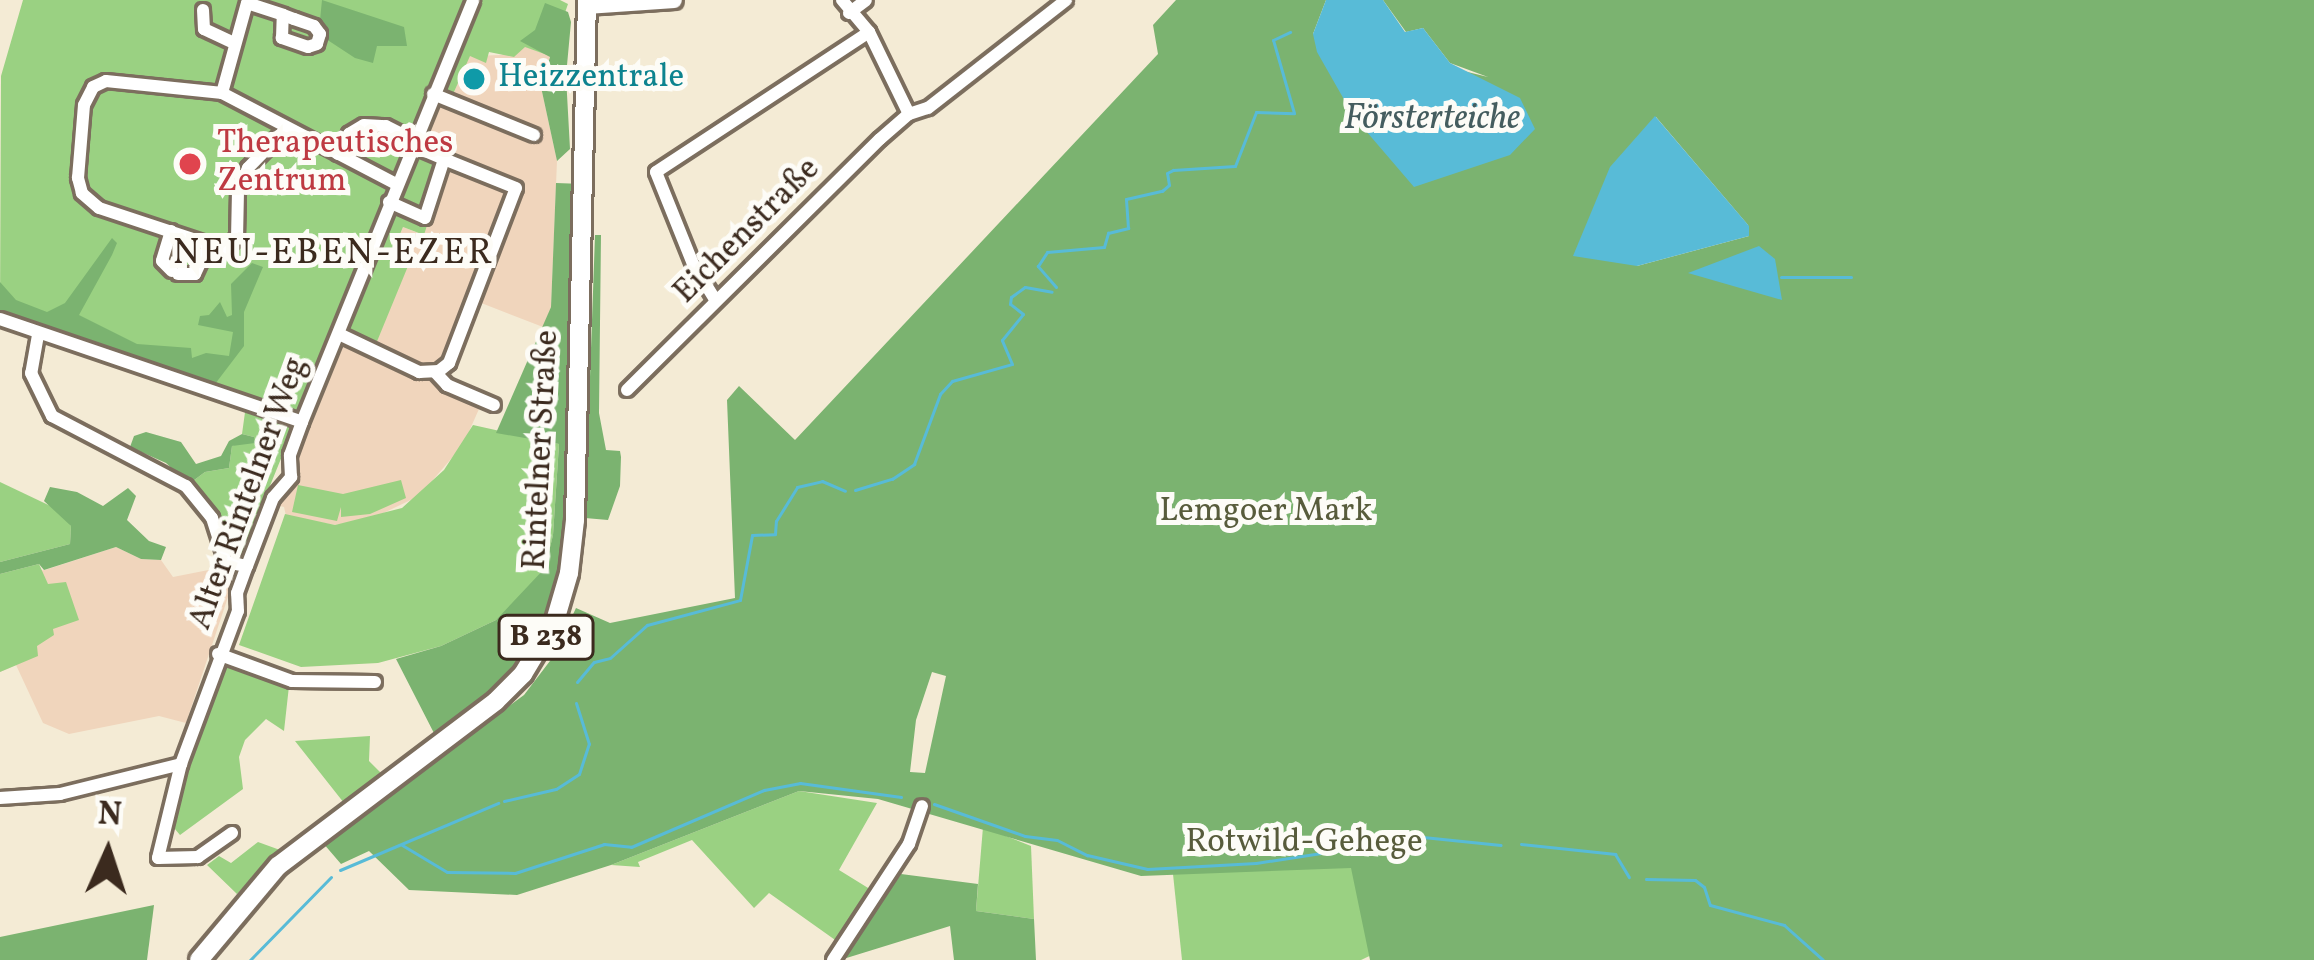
<!DOCTYPE html>
<meta charset="utf-8">
<style>
body{margin:0}
#map{position:relative;width:2314px;height:960px;overflow:hidden;background:#f4ebd5;font-family:Vollkorn,serif}
div>[style]{position:absolute}
.built>*{inset:0;background:#f0d5bc}
.green>*{inset:0;background:#9ad182}
.forest>*{inset:0;background:#7bb370}
.water>*{inset:0;background:#58bbd7}
.stream>*{height:3px;margin:-1.5px;padding:0 1.5px;transform-origin:1.5px;border-radius:1.5px;background:#58bbd7}
.roads{filter:drop-shadow(3px 0 #7c6e5e) drop-shadow(-3px 0 #7c6e5e) drop-shadow(0 3px #7c6e5e) drop-shadow(0 -3px #7c6e5e)}
.minor>*{height:12px;margin:-6px;padding:0 6px;transform-origin:6px;border-radius:6px;background:#fff}
.secondary>*{height:16px;margin:-8px;padding:0 8px;transform-origin:8px;border-radius:8px;background:#fff}
.primary>*{height:18px;margin:-9px;padding:0 9px;transform-origin:9px;border-radius:9px;background:#fff}
.dots>*{width:33px;height:33px;translate:-50% -50%;box-sizing:border-box;border:6px solid #fdfcf7;border-radius:50%}
span{translate:-50% -50%;white-space:nowrap;text-align:center;line-height:1.15;-webkit-text-stroke:10px #fdfcf7;paint-order:stroke}
.shield-label span{padding:3px 9px;background:#fdfcf7;border:3px solid;border-radius:9px;-webkit-text-stroke-width:0}
.shield-label{font-size:30px;color:#3b2a1e;font-weight:700}
.culture-label{font-size:33px;color:#0d838f}
.left{translate:0 -50%;text-align:left}
.health-label{font-size:33px;color:#be3a42}
.street-label{font-size:33px;color:#3b2a1e}
.park-label{font-size:33px;color:#585c3c}
.water-label{font-size:36px;color:#455d5f;font-style:italic}
.neighbourhood-label{font-size:36px;color:#3b2a1e;letter-spacing:3px}
.north{position:absolute;left:48px;top:792px;width:120px;height:120px;-webkit-text-stroke:9px #fdfcf7;paint-order:stroke;rotate:3deg;font-size:33px;font-weight:700;line-height:48px;text-align:center;color:#3b2a1e}
.north::after{content:'';display:block;margin:auto;width:42px;height:54px;background:#3b2a1e;clip-path:polygon(50% 0,100% 100%,50% 72%,0 100%)}
</style>
<div id="map">
<div class="built">
<i style="clip-path:polygon(524px 46px,550px 56px,541px 87px,557px 161px,551px 307px,543px 327px,471px 299px,449px 354px,424px 369px,373px 350px,412px 255px,395px 247px,403px 227px,423px 235px,417px 151px,438px 101px,454px 92px,469px 56px,501px 55px)"></i>
<i style="clip-path:polygon(338px 341px,483px 400px,463px 445px,419px 496px,371px 519px,335px 525px,286px 516px,284px 507px,276px 505px,289px 493px,298px 467px,295px 454px)"></i>
<i style="clip-path:polygon(116px 547px,141px 559px,161px 560px,173px 577px,239px 564px,186px 723px,159px 716px,69px 734px,43px 723px,16px 665px,0 672px,0 574px,45px 570px)"></i>
</div>
<div class="green">
<i style="clip-path:polygon(23px 0,560px 0,568px 4px,550px 56px,525px 47px,514px 57px,489px 52px,486px 63px,470px 56px,454px 92px,438px 101px,418px 151px,446px 164px,424px 235px,403px 227px,395px 246px,413px 254px,371px 356px,327px 337px,295px 416px,0 313px,1px 76px)"></i>
<i style="clip-path:polygon(246px 405px,295px 424px,242px 555px,236px 557px,229px 554px,208px 497px,189px 484px,205px 472px,229px 468px,232px 446px,254px 437px,242px 434px)"></i>
<i style="clip-path:polygon(473px 425px,559px 444px,553px 535px,545px 568px,521px 598px,496px 620px,441px 646px,378px 663px,301px 667px,239px 645px,285px 514px,335px 525px,402px 508px,444px 470px)"></i>
<i style="clip-path:polygon(401px 480px,406px 498px,370px 514px,341px 517px,341px 507px,337px 521px,292px 512px,298px 485px,343px 494px)"></i>
<i style="clip-path:polygon(0 482px,61px 511px,71px 526px,70px 544px,0 562px)"></i>
<i style="clip-path:polygon(39px 564px,48px 584px,66px 582px,79px 620px,53px 629px,54px 635px,37px 646px,38px 656px,0 672px,0 574px)"></i>
<i style="clip-path:polygon(221px 664px,289px 686px,284px 731px,266px 719px,245px 740px,239px 757px,243px 789px,180px 835px,169px 822px)"></i>
<i style="clip-path:polygon(370px 736px,369px 761px,385px 777px,344px 803px,295px 741px)"></i>
<i style="clip-path:polygon(1362px 740px,1401px 941px,1361px 960px,1182px 960px,1173px 874px)"></i>
<i style="clip-path:polygon(799px 791px,877px 803px,839px 870px,873px 891px,838px 942px,769px 893px,754px 908px,692px 840px,638px 862px,640px 867px,611px 865px)"></i>
<i style="clip-path:polygon(983px 827px,1031px 846px,1034px 919px,976px 911px)"></i>
<i style="clip-path:polygon(258px 842px,280px 850px,237px 894px,207px 865px,219px 856px,231px 863px)"></i>
</div>
<div class="forest">
<i style="clip-path:polygon(322px 0,404px 27px,407px 46px,377px 46px,373px 63px,355px 58px,326px 39px,320px 20px)"></i>
<i style="clip-path:polygon(evenodd,1176px 0,1326px 0,1313px 34px,1488px 77px,1450px 63px,1423px 28px,1406px 32px,1383px 0,2314px 0,2314px 960px,1370px 960px,1351px 868px,1141px 876px,878px 799px,799px 791px,611px 865px,517px 895px,409px 890px,369px 851px,341px 864px,323px 843px,524px 695px,553px 657px,576px 608px,610px 623px,735px 598px,727px 400px,739px 386px,795px 440px,1158px 54px,1153px 25px,1176px 0,1656px 117px,1748px 225px,1749px 236px,1637px 266px,1656px 117px,1176px 0,932px 672px,946px 676px,925px 773px,910px 772px,916px 720px,932px 672px)"></i>
<i style="clip-path:polygon(545px 3px,568px 12px,571px 22px,566px 76px,570px 149px,557px 161px,541px 87px,550px 57px,520px 41px,535px 30px)"></i>
<i style="clip-path:polygon(556px 183px,583px 184px,568px 528px,558px 586px,549px 615px,520px 665px,491px 698px,437px 739px,396px 659px,441px 646px,496px 620px,545px 568px,553px 535px,559px 444px,496px 433px,551px 307px)"></i>
<i style="clip-path:polygon(595px 235px,601px 235px,599px 413px,606px 450px,620px 451px,621px 457px,620px 486px,608px 520px,585px 518px)"></i>
<i style="clip-path:polygon(112px 238px,117px 243px,112px 255px,79px 315px,137px 344px,191px 348px,192px 358px,206px 353px,229px 356px,233px 332px,198px 325px,200px 316px,209px 315px,220px 302px,227px 317px,232px 315px,231px 284px,252px 263px,263px 267px,244px 312px,244px 346px,212px 388px,206px 386px,208px 380px,22px 319px,19px 323px,0 313px,0 282px,16px 300px,47px 312px,65px 303px)"></i>
<i style="clip-path:polygon(146px 432px,181px 442px,196px 464px,221px 456px,229px 441px,242px 434px,254px 437px,255px 443px,232px 446px,229px 468px,205px 472px,189px 484px,166px 463px,130px 447px,134px 436px)"></i>
<i style="clip-path:polygon(50px 487px,77px 492px,103px 506px,128px 488px,136px 496px,127px 520px,149px 541px,166px 547px,161px 560px,141px 559px,116px 547px,44px 570px,39px 564px,0 574px,0 562px,70px 544px,71px 526px,44px 501px)"></i>
<i style="clip-path:polygon(901px 874px,978px 884px,976px 911px,1034px 919px,1036px 960px,954px 960px,950px 926px,840px 960px)"></i>
<i style="clip-path:polygon(154px 905px,147px 960px,0 960px,0 937px)"></i>
</div>
<div class="water">
<i style="clip-path:polygon(1326px 0,1383px 0,1405px 32px,1423px 28px,1450px 63px,1520px 98px,1535px 129px,1510px 155px,1414px 187px,1354px 117px,1317px 52px,1313px 34px)"></i>
<i style="clip-path:polygon(1655px 116px,1749px 226px,1749px 236px,1637px 266px,1573px 256px,1610px 167px)"></i>
<i style="clip-path:polygon(1759px 246px,1775px 259px,1782px 300px,1688px 273px)"></i>
</div>
<div class="stream">
<i style="left:1781px;top:277px;width:70px"></i>
<i style="left:1056px;top:287px;width:28px;rotate:-131deg"></i>
<i style="left:1038px;top:266px;width:17px;rotate:-57deg"></i>
<i style="left:1047px;top:252px;width:57px;rotate:-5deg"></i>
<i style="left:1104px;top:247px;width:15px;rotate:-74deg"></i>
<i style="left:1108px;top:233px;width:21px;rotate:-14deg"></i>
<i style="left:1128px;top:228px;width:29px;rotate:-94deg"></i>
<i style="left:1126px;top:199px;width:37px;rotate:-13deg"></i>
<i style="left:1162px;top:191px;width:9px;rotate:-41deg"></i>
<i style="left:1169px;top:185px;width:12px;rotate:-99deg"></i>
<i style="left:1167px;top:173px;width:7px;rotate:-27deg"></i>
<i style="left:1173px;top:170px;width:62px;rotate:-3.7deg"></i>
<i style="left:1235px;top:166px;width:58px;rotate:-68.7deg"></i>
<i style="left:1256px;top:112px;width:38px;rotate:2deg"></i>
<i style="left:1294px;top:113px;width:76px;rotate:-106deg"></i>
<i style="left:1273px;top:40px;width:19px;rotate:-25deg"></i>
<i style="left:855px;top:490px;width:39px;rotate:-17deg"></i>
<i style="left:892px;top:479px;width:27px;rotate:-34deg"></i>
<i style="left:914px;top:464px;width:75px;rotate:-69.6deg"></i>
<i style="left:940px;top:394px;width:18px;rotate:-47deg"></i>
<i style="left:952px;top:381px;width:62px;rotate:-15.8deg"></i>
<i style="left:1012px;top:364px;width:26px;rotate:-113deg"></i>
<i style="left:1002px;top:340px;width:33px;rotate:-51deg"></i>
<i style="left:1023px;top:314px;width:16px;rotate:-142deg"></i>
<i style="left:1010px;top:304px;width:7px;rotate:-82deg"></i>
<i style="left:1011px;top:297px;width:17px;rotate:-36deg"></i>
<i style="left:1025px;top:287px;width:27px;rotate:10deg"></i>
<i style="left:577px;top:682px;width:26px;rotate:-50deg"></i>
<i style="left:594px;top:662px;width:16px;rotate:-14deg"></i>
<i style="left:610px;top:658px;width:50px;rotate:-41.7deg"></i>
<i style="left:647px;top:625px;width:96px;rotate:-15deg"></i>
<i style="left:740px;top:600px;width:66px;rotate:-79.5deg"></i>
<i style="left:752px;top:535px;width:23px;rotate:-2deg"></i>
<i style="left:775px;top:534px;width:13px;rotate:-86deg"></i>
<i style="left:776px;top:521px;width:40px;rotate:-58deg"></i>
<i style="left:797px;top:487px;width:26px;rotate:-13deg"></i>
<i style="left:822px;top:481px;width:25px;rotate:23deg"></i>
<i style="left:504px;top:801px;width:53px;rotate:-13deg"></i>
<i style="left:556px;top:789px;width:27px;rotate:-33deg"></i>
<i style="left:579px;top:774px;width:32px;rotate:-72deg"></i>
<i style="left:589px;top:744px;width:43px;rotate:-107.6deg"></i>
<i style="left:934px;top:804px;width:96px;rotate:19.4deg"></i>
<i style="left:1025px;top:836px;width:32px;rotate:7deg"></i>
<i style="left:1057px;top:840px;width:34px;rotate:27deg"></i>
<i style="left:1087px;top:855px;width:62px;rotate:13.1deg"></i>
<i style="left:1147px;top:869px;width:109px;rotate:-3.2deg"></i>
<i style="left:1256px;top:863px;width:169px;rotate:-8.8deg"></i>
<i style="left:1423px;top:837px;width:78px;rotate:5.9deg"></i>
<i style="left:1521px;top:844px;width:95px;rotate:6.1deg"></i>
<i style="left:1615px;top:854px;width:27px;rotate:59deg"></i>
<i style="left:402px;top:845px;width:52px;rotate:31deg"></i>
<i style="left:447px;top:872px;width:68px;rotate:0.8deg"></i>
<i style="left:515px;top:873px;width:94px;rotate:-18deg"></i>
<i style="left:604px;top:844px;width:27px;rotate:6deg"></i>
<i style="left:631px;top:847px;width:145px;rotate:-23.2deg"></i>
<i style="left:764px;top:790px;width:37px;rotate:-11deg"></i>
<i style="left:800px;top:783px;width:102px;rotate:7.9deg"></i>
<i style="left:340px;top:870px;width:172px;rotate:-23deg"></i>
<i style="left:1646px;top:879px;width:49px;rotate:1.2deg"></i>
<i style="left:1695px;top:880px;width:11px;rotate:38deg"></i>
<i style="left:1704px;top:887px;width:19px;rotate:72deg"></i>
<i style="left:1710px;top:905px;width:77px;rotate:15.1deg"></i>
<i style="left:1784px;top:925px;width:52px;rotate:41.9deg"></i>
<i style="left:250px;top:960px;width:116px;rotate:-45.7deg"></i>
</div>
<div class="roads">
<div class="minor">
<i style="left:842px;top:0;width:42px;rotate:49.8deg"></i>
<i style="left:869px;top:32px;width:91px;rotate:64deg"></i>
<i style="left:203px;top:10px;width:19px;rotate:87deg"></i>
<i style="left:204px;top:29px;width:33px;rotate:25deg"></i>
<i style="left:849px;top:13px;width:21px;rotate:-37deg"></i>
<i style="left:222px;top:93px;width:93px;rotate:-74.5deg"></i>
<i style="left:247px;top:3px;width:38px;rotate:18deg"></i>
<i style="left:283px;top:15px;width:12px;rotate:20deg"></i>
<i style="left:294px;top:19px;width:21px;rotate:19deg"></i>
<i style="left:314px;top:26px;width:10px;rotate:53deg"></i>
<i style="left:320px;top:34px;width:10px;rotate:107deg"></i>
<i style="left:317px;top:44px;width:9px;rotate:162deg"></i>
<i style="left:308px;top:47px;width:28px;rotate:-161deg"></i>
<i style="left:282px;top:38px;width:23px;rotate:-88deg"></i>
<i style="left:433px;top:94px;width:109px;rotate:22.1deg"></i>
<i style="left:287px;top:128px;width:56px;rotate:134.3deg"></i>
<i style="left:248px;top:168px;width:25px;rotate:113deg"></i>
<i style="left:238px;top:191px;width:46px;rotate:91.2deg"></i>
<i style="left:237px;top:237px;width:17px;rotate:130deg"></i>
<i style="left:226px;top:250px;width:134px;rotate:-161.7deg"></i>
<i style="left:99px;top:208px;width:23px;rotate:-139deg"></i>
<i style="left:82px;top:193px;width:16px;rotate:-105deg"></i>
<i style="left:78px;top:178px;width:73px;rotate:-85.3deg"></i>
<i style="left:84px;top:105px;width:20px;rotate:-63deg"></i>
<i style="left:93px;top:87px;width:14px;rotate:-25deg"></i>
<i style="left:106px;top:81px;width:117px;rotate:5.9deg"></i>
<i style="left:222px;top:93px;width:196px;rotate:27.6deg"></i>
<i style="left:338px;top:154px;width:23px;rotate:-61deg"></i>
<i style="left:349px;top:134px;width:17px;rotate:-31deg"></i>
<i style="left:364px;top:125px;width:22px;rotate:3deg"></i>
<i style="left:386px;top:126px;width:30px;rotate:27deg"></i>
<i style="left:389px;top:202px;width:39px;rotate:24deg"></i>
<i style="left:425px;top:218px;width:62px;rotate:-72.1deg"></i>
<i style="left:444px;top:159px;width:36px;rotate:-157deg"></i>
<i style="left:171px;top:231px;width:31px;rotate:107deg"></i>
<i style="left:162px;top:261px;width:14px;rotate:45deg"></i>
<i style="left:178px;top:274px;width:17px"></i>
<i style="left:195px;top:274px;width:31px;rotate:-65deg"></i>
<i style="left:716px;top:301px;width:44px;rotate:-121.9deg"></i>
<i style="left:693px;top:264px;width:99px;rotate:-111.9deg"></i>
<i style="left:656px;top:172px;width:255px;rotate:-33.3deg"></i>
<i style="left:0;top:319px;width:319px;rotate:18.8deg"></i>
<i style="left:339px;top:334px;width:89px;rotate:25.4deg"></i>
<i style="left:419px;top:372px;width:20px;rotate:-3deg"></i>
<i style="left:439px;top:371px;width:13px;rotate:-39deg"></i>
<i style="left:449px;top:363px;width:187px;rotate:-69.1deg"></i>
<i style="left:516px;top:188px;width:78px;rotate:-158.1deg"></i>
<i style="left:38px;top:335px;width:39px;rotate:100deg"></i>
<i style="left:31px;top:373px;width:48px;rotate:64deg"></i>
<i style="left:52px;top:416px;width:151px;rotate:27.6deg"></i>
<i style="left:186px;top:486px;width:41px;rotate:50.9deg"></i>
<i style="left:212px;top:518px;width:46px;rotate:72.3deg"></i>
<i style="left:226px;top:562px;width:21px;rotate:11deg"></i>
<i style="left:435px;top:372px;width:18px;rotate:47deg"></i>
<i style="left:447px;top:385px;width:51px;rotate:23.1deg"></i>
<i style="left:627px;top:390px;width:356px;rotate:-44.8deg"></i>
<i style="left:880px;top:139px;width:38px;rotate:-41deg"></i>
<i style="left:909px;top:114px;width:20px;rotate:-18deg"></i>
<i style="left:928px;top:108px;width:175px;rotate:-38deg"></i>
<i style="left:218px;top:654px;width:79px;rotate:20deg"></i>
<i style="left:292px;top:681px;width:83px;rotate:0.7deg"></i>
<i style="left:0;top:798px;width:60px;rotate:-3.8deg"></i>
<i style="left:60px;top:794px;width:125px;rotate:-13.9deg"></i>
<i style="left:232px;top:833px;width:42px;rotate:144.8deg"></i>
<i style="left:198px;top:857px;width:40px;rotate:178.6deg"></i>
<i style="left:158px;top:858px;width:97px;rotate:-76.3deg"></i>
<i style="left:181px;top:764px;width:163px;rotate:-69.6deg"></i>
<i style="left:238px;top:611px;width:18px;rotate:-93deg"></i>
<i style="left:237px;top:593px;width:29px;rotate:-70deg"></i>
<i style="left:247px;top:566px;width:73px;rotate:-69.1deg"></i>
<i style="left:273px;top:498px;width:28px;rotate:-49deg"></i>
<i style="left:291px;top:477px;width:22px;rotate:-93deg"></i>
<i style="left:290px;top:455px;width:35px;rotate:-70deg"></i>
<i style="left:302px;top:422px;width:455px;rotate:-67.9deg"></i>
<i style="left:833px;top:960px;width:139px;rotate:-56.8deg"></i>
<i style="left:909px;top:844px;width:40px;rotate:-71.1deg"></i>
</div>
<div class="secondary">
<i style="left:587px;top:6px;width:87px;rotate:-3.9deg"></i>
</div>
<div class="primary">
<i style="left:199px;top:960px;width:123px;rotate:-50deg"></i>
<i style="left:278px;top:866px;width:273px;rotate:-37.1deg"></i>
<i style="left:496px;top:701px;width:38px;rotate:-45deg"></i>
<i style="left:523px;top:674px;width:62px;rotate:-58.9deg"></i>
<i style="left:555px;top:621px;width:50px;rotate:-73.7deg"></i>
<i style="left:569px;top:573px;width:53px;rotate:-83.5deg"></i>
<i style="left:575px;top:520px;width:520px;rotate:-88.68deg"></i>
</div>
</div>
<div class="dots">
<i style="left:474px;top:79px;background:#0f9aa8"></i>
<i style="left:190px;top:164px;background:#e0444e"></i>
</div>
<div class="shield-label">
<span style="left:546px;top:637px">B 238</span>
</div>
<div class="culture-label">
<span class="left" style="left:498px;top:79px">Heizzentrale</span>
</div>
<div class="health-label">
<span class="left" style="left:217px;top:164px">Therapeutisches<br>Zentrum</span>
</div>
<div class="street-label">
<span style="left:748px;top:232px;rotate:-45deg">Eichenstraße</span>
<span style="left:543px;top:450px;rotate:-87deg">Rintelner Straße</span>
<span style="left:250px;top:494px;rotate:-70deg">Alter Rintelner Weg</span>
</div>
<div class="park-label">
<span style="left:1266px;top:513px">Lemgoer Mark</span>
<span style="left:1304px;top:844px">Rotwild-Gehege</span>
</div>
<div class="water-label">
<span style="left:1432px;top:120px">Försterteiche</span>
</div>
<div class="neighbourhood-label">
<span style="left:334px;top:255px">NEU-EBEN-EZER</span>
</div>
<div class="north">N</div>
</div>
